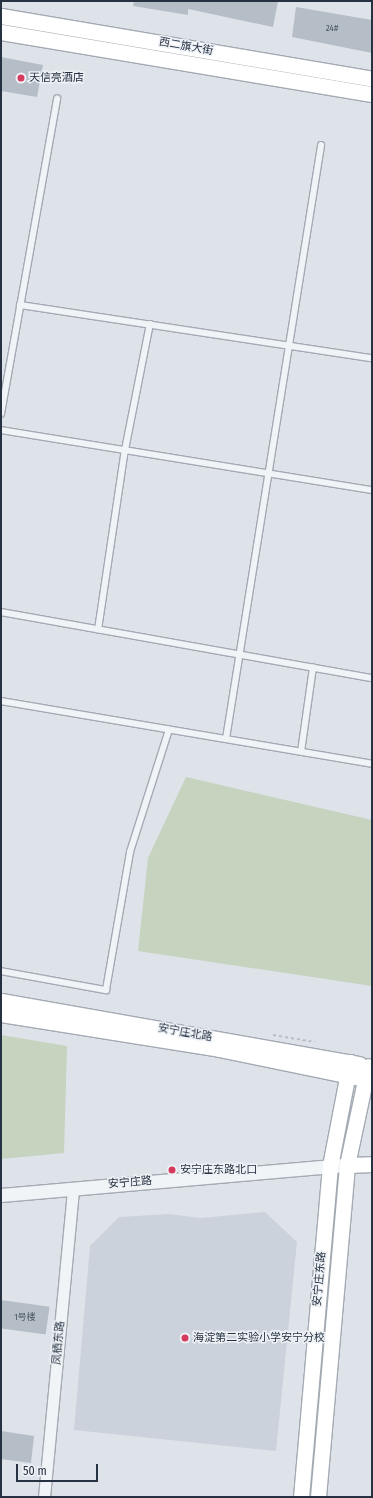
<!DOCTYPE html>
<meta charset="utf-8">
<style>
body{margin:0}
#map{position:relative;width:373px;height:1498px;overflow:hidden;background:#dee3e9;font-family:"Fira Sans Condensed","Noto Sans SC",sans-serif}
div>[style]{position:absolute}
.built>*{inset:0;background:#ccd2db}
.green>*{inset:0;background:#c5d3bf}
.building>*{inset:0;background:#b5bdc6;transform-origin:0 0}
.path>*{height:2px;margin-top:-1px;transform-origin:0;background:repeating-linear-gradient(90deg,#b8bec4 0 3px,transparent 0 6px)}
.roads{filter:drop-shadow(1px 0 #a3aab3) drop-shadow(-1px 0 #a3aab3) drop-shadow(0 1px #a3aab3) drop-shadow(0 -1px #a3aab3)}
.service>*{height:5.5px;margin:-2.75px;padding:0 2.75px;transform-origin:2.75px;border-radius:2.75px;background:#f1f4f7}
.minor>*{height:11px;margin:-5.5px;padding:0 5.5px;transform-origin:5.5px;border-radius:5.5px;background:#f1f4f7}
.tertiary>*{height:13px;margin:-6.5px;padding:0 6.5px;transform-origin:6.5px;border-radius:6.5px;background:#f1f4f7}
.secondary>*{height:15px;margin:-7.5px;padding:0 7.5px;transform-origin:7.5px;border-radius:7.5px;background:#fff}
.dots>*{width:11px;height:11px;translate:-50% -50%;box-sizing:border-box;border:2px solid #eef2f6;border-radius:50%}
span{translate:-50% -50%;white-space:nowrap;text-align:center;line-height:1.15;-webkit-text-stroke:3px #eef2f6;paint-order:stroke}
.number-label{font-size:9px;color:#4a5562}
.number-label span{-webkit-text-stroke-width:0}
.street-label{font-size:11px;color:#263241}
.poi-label{font-size:11px;color:#263241}
.left{translate:0 -50%;text-align:left}
.frame{position:absolute;inset:0;border:2px solid #263241;pointer-events:none}
.scale{position:absolute;left:16px;top:1464px;width:82px;height:18px;box-sizing:border-box;border:2px solid #263241;border-top:0;padding-left:5px;font-size:12px;line-height:14px;white-space:nowrap;color:#263241;-webkit-text-stroke:3px #eef2f6;paint-order:stroke}
</style>
<div id="map">
<div class="built">
<i style="clip-path:polygon(265px 1212px,297px 1242px,276px 1451px,74px 1430px,90px 1246px,119px 1217px,168px 1214px,201px 1218px)"></i>
</div>
<div class="green">
<i style="clip-path:polygon(186px 777px,372px 820px,372px 986px,138px 951px,148px 858px)"></i>
<i style="clip-path:polygon(1px 1035px,67px 1046px,64px 1153px,1px 1159px)"></i>
</div>
<div class="building">
<i style="clip-path:polygon(134px 1px,278px 1px,273px 27px,188px 9px,188px 15px,133px 6px)"></i>
<i style="clip-path:polygon(296px 7px,372px 20px,372px 53px,292px 37px)"></i>
<i style="clip-path:polygon(1px 57px,43px 65px,37px 97px,1px 91px)"></i>
<i style="left:1px;top:1300px;width:49px;height:28px;rotate:8deg"></i>
<i style="clip-path:polygon(1px 1431px,34px 1436px,31px 1463px,1px 1459px)"></i>
</div>
<div class="path">
<i style="left:273px;top:1035px;width:42px;rotate:9.7deg"></i>
</div>
<div class="roads">
<div class="service">
<i style="left:20px;top:305px;width:356px;rotate:8.6deg"></i>
<i style="left:1px;top:414px;width:320px;rotate:-79.9deg"></i>
<i style="left:1px;top:430px;width:376px;rotate:9.2deg"></i>
<i style="left:1px;top:612px;width:377px;rotate:10.1deg"></i>
<i style="left:98px;top:630px;width:182px;rotate:-81.5deg"></i>
<i style="left:125px;top:450px;width:128px;rotate:-78.8deg"></i>
<i style="left:1px;top:701px;width:376px;rotate:9.6deg"></i>
<i style="left:226px;top:739px;width:601px;rotate:-80.9deg"></i>
<i style="left:301px;top:752px;width:85px;rotate:-81.9deg"></i>
<i style="left:1px;top:971px;width:107px;rotate:10.3deg"></i>
<i style="left:106px;top:990px;width:140px;rotate:-80.1deg"></i>
<i style="left:130px;top:852px;width:128px;rotate:-72.3deg"></i>
</div>
<div class="minor">
<i style="left:44px;top:1497px;width:310px;rotate:-84.6deg"></i>
</div>
<div class="tertiary">
<i style="left:1px;top:1195px;width:347px;rotate:-5deg"></i>
</div>
<div class="secondary">
<i style="left:1px;top:16px;width:376px;rotate:9.6deg"></i>
<i style="left:1px;top:32px;width:376px;rotate:9.5deg"></i>
<i style="left:1px;top:1001px;width:364px;rotate:10deg"></i>
<i style="left:1px;top:1014px;width:221px;rotate:9.1deg"></i>
<i style="left:219px;top:1049px;width:140px;rotate:11.6deg"></i>
<i style="left:347px;top:1165px;width:25px;rotate:-2deg"></i>
<i style="left:301px;top:1497px;width:332px;rotate:-85deg"></i>
<i style="left:330px;top:1166px;width:106px;rotate:-79.1deg"></i>
<i style="left:318px;top:1497px;width:333px;rotate:-85deg"></i>
<i style="left:347px;top:1165px;width:101px;rotate:-78deg"></i>
</div>
</div>
<div class="dots">
<i style="left:21px;top:78px;background:#d63b5d"></i>
<i style="left:172px;top:1170px;background:#d63b5d"></i>
<i style="left:185px;top:1338px;background:#d63b5d"></i>
</div>
<div class="number-label">
<span style="left:332px;top:28px">24#</span>
<span style="left:25px;top:1317px">1号楼</span>
</div>
<div class="street-label">
<span style="left:186px;top:47px;rotate:10deg">西二旗大街</span>
<span style="left:185px;top:1033px;rotate:10deg">安宁庄北路</span>
<span style="left:130px;top:1183px;rotate:-5deg">安宁庄路</span>
<span style="left:320px;top:1279px;rotate:-85deg">安宁庄东路</span>
<span style="left:59px;top:1343px;rotate:-85deg">凤栖东路</span>
</div>
<div class="poi-label">
<span class="left" style="left:29px;top:78px">天信亮酒店</span>
<span class="left" style="left:180px;top:1170px">安宁庄东路北口</span>
<span class="left" style="left:193px;top:1338px">海淀第二实验小学安宁分校</span>
</div>
<div class="frame"></div>
<div class="scale">50 m</div>
</div>
